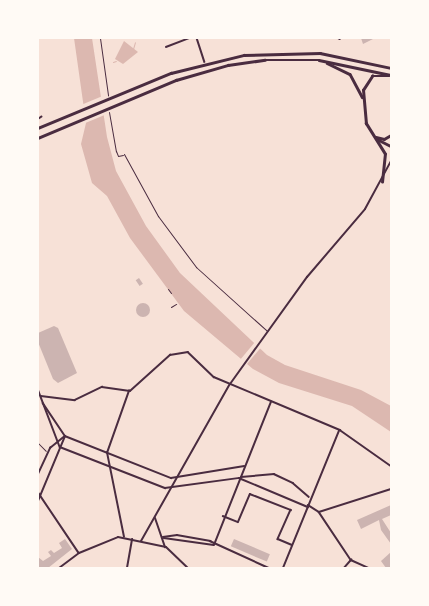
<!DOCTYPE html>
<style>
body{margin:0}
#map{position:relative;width:429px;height:606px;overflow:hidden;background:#f7e1d7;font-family:"Source Sans 3",sans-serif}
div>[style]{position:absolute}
.water>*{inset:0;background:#dcb8b0}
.pier>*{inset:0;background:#f7e1d7;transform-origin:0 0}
.stream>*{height:1px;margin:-0.5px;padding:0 0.5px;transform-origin:0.5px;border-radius:0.5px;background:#dcb8b0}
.building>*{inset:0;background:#ccb4b1;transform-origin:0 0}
.round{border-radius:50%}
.path>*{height:1px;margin:-0.5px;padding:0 0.5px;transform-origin:0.5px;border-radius:0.5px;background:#4a2c40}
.service>*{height:1px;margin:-0.5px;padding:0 0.5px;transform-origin:0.5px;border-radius:0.5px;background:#4a2c40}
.pedestrian>*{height:1.5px;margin:-0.75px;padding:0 0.75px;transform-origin:0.75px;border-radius:0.75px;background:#4a2c40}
.minor>*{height:1.5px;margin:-0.75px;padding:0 0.75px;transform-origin:0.75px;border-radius:0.75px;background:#4a2c40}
.tertiary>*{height:2px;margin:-1px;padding:0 1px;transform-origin:1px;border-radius:1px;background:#4a2c40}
.primary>*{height:2.5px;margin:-1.25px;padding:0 1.25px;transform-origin:1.25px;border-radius:1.25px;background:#4a2c40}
span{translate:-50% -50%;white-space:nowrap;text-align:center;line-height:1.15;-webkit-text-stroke:4px #fffaf5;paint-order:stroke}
.frame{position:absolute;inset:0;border:39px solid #fffaf5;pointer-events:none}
</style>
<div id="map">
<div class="water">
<i style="clip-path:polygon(74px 38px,92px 38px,107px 137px,116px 171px,146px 226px,180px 273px,267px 355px,285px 365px,361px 390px,391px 406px,391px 432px,352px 406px,279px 383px,253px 369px,184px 311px,130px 238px,107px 196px,92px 183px,81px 144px,86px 123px)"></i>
<i style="clip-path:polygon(124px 41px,138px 52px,123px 64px,115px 59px)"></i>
</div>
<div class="pier">
<i style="clip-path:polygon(105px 95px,107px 114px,83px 124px,81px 105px)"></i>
<i style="left:255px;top:342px;width:8px;height:25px;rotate:40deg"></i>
</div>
<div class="stream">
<i style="left:133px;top:49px;width:7px;rotate:-74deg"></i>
<i style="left:113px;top:62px;width:3px;rotate:-18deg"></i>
</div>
<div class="building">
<i style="clip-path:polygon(361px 38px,375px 38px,363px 44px)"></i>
<i style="left:139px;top:278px;width:7px;height:4px;rotate:56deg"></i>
<i class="round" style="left:136px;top:303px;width:14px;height:14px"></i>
<i style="clip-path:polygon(54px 326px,58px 328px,77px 373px,58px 383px,53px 379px,38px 342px,38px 333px)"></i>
<i style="clip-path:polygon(391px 505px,391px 515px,382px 519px,391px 533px,391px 544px,381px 530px,379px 520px,361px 529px,357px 520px)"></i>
<i style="clip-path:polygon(65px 539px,72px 549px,48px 568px,39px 567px,38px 557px,43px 561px,51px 556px,48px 552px,51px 550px,54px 553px,62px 548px,59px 543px)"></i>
<i style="left:234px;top:539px;width:39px;height:8px;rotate:23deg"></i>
<i style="clip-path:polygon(391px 552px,391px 568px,386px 568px,381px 561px)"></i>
</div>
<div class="path">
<i style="left:100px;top:38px;width:58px;rotate:82deg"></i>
<i style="left:109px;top:112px;width:40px;rotate:80deg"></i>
<i style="left:116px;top:151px;width:5px;rotate:68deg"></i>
<i style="left:118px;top:156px;width:5px;rotate:-11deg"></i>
<i style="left:168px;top:289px;width:5px;rotate:53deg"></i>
<i style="left:171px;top:307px;width:6px;rotate:-31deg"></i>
<i style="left:38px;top:443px;width:11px;rotate:45deg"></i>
</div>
<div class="service">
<i style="left:124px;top:154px;width:71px;rotate:61.3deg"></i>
<i style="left:158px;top:216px;width:64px;rotate:53.3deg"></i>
<i style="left:196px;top:267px;width:96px;rotate:42deg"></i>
</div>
<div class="pedestrian">
<i style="left:241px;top:477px;width:33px;rotate:-5deg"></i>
<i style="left:274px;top:474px;width:21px;rotate:25deg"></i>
<i style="left:293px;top:483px;width:21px;rotate:41deg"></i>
</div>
<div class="minor">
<i style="left:197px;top:38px;width:25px;rotate:72deg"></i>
<i style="left:338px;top:38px;width:2px;rotate:27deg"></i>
<i style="left:166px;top:47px;width:25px;rotate:-21deg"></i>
<i style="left:38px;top:119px;width:4px;rotate:-34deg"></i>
<i style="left:38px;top:389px;width:62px;rotate:69.2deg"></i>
<i style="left:41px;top:396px;width:34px;rotate:7deg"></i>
<i style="left:75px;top:400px;width:30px;rotate:-26deg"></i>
<i style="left:102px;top:387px;width:28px;rotate:8deg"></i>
<i style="left:130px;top:391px;width:54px;rotate:-42deg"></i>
<i style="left:170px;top:355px;width:18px;rotate:-9deg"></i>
<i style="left:188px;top:352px;width:36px;rotate:44deg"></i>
<i style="left:214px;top:377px;width:137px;rotate:22.8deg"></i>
<i style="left:340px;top:430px;width:62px;rotate:35.2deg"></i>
<i style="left:43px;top:403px;width:40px;rotate:56deg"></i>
<i style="left:65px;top:436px;width:114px;rotate:21.6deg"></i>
<i style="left:171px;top:478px;width:74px;rotate:-9.3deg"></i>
<i style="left:60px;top:447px;width:113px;rotate:21.3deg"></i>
<i style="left:165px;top:488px;width:75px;rotate:-7.7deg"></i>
<i style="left:239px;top:478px;width:75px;rotate:22.8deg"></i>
<i style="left:38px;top:474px;width:29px;rotate:-65deg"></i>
<i style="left:50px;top:448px;width:19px;rotate:-39deg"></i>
<i style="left:38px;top:492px;width:73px;rotate:56.1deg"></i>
<i style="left:38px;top:501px;width:70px;rotate:-67.4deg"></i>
<i style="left:308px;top:505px;width:13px;rotate:32deg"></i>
<i style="left:319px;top:512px;width:58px;rotate:56.3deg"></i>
<i style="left:351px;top:560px;width:20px;rotate:24deg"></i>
<i style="left:319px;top:512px;width:76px;rotate:-17.7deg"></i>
<i style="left:223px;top:516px;width:16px;rotate:22deg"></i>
<i style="left:238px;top:522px;width:30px;rotate:-67deg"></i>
<i style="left:250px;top:494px;width:44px;rotate:21.3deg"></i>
<i style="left:291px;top:510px;width:32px;rotate:114deg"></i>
<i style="left:278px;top:539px;width:15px;rotate:23deg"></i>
<i style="left:124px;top:537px;width:86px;rotate:-101.4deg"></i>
<i style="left:107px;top:453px;width:66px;rotate:-70.5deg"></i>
<i style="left:163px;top:537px;width:14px;rotate:-8deg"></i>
<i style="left:177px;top:535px;width:34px;rotate:10deg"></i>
<i style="left:210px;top:541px;width:65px;rotate:24.6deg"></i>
<i style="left:164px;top:538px;width:50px;rotate:8deg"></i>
<i style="left:214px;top:545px;width:154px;rotate:-68.3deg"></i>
<i style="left:127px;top:568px;width:29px;rotate:-80deg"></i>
<i style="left:283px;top:568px;width:148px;rotate:-67.8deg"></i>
<i style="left:344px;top:568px;width:11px;rotate:-49deg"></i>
</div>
<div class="tertiary">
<i style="left:155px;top:518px;width:31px;rotate:71deg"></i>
<i style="left:141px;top:541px;width:180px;rotate:-60.5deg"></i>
<i style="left:230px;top:384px;width:132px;rotate:-54.3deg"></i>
<i style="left:307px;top:277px;width:89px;rotate:-49.5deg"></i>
<i style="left:365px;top:209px;width:55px;rotate:-61.6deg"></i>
<i style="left:59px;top:568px;width:25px;rotate:-37deg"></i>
<i style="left:79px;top:553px;width:42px;rotate:-22.3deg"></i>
<i style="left:118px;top:537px;width:49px;rotate:11.8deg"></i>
<i style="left:166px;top:547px;width:30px;rotate:44deg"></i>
</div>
<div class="primary">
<i style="left:327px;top:63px;width:25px;rotate:26deg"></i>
<i style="left:350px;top:74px;width:26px;rotate:62deg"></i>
<i style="left:38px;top:128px;width:144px;rotate:-22.5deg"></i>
<i style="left:171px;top:73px;width:75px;rotate:-13.9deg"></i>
<i style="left:244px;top:55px;width:76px;rotate:-1.5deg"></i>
<i style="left:320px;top:53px;width:73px;rotate:11.9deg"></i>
<i style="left:376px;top:137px;width:8px;rotate:14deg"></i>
<i style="left:384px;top:139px;width:8px;rotate:-30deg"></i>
<i style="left:38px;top:138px;width:150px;rotate:-22.8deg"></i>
<i style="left:176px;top:80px;width:54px;rotate:-16.1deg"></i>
<i style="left:228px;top:65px;width:37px;rotate:-8deg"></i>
<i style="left:265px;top:60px;width:54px"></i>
<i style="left:319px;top:60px;width:74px;rotate:11.8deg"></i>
<i style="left:377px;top:139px;width:16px;rotate:27deg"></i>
<i style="left:382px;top:182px;width:28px;rotate:-84deg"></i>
<i style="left:385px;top:154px;width:36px;rotate:-122deg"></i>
<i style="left:366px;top:124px;width:34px;rotate:-95deg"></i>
<i style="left:363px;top:90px;width:17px;rotate:-57deg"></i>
<i style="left:372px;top:76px;width:17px"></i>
</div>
<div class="frame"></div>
</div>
